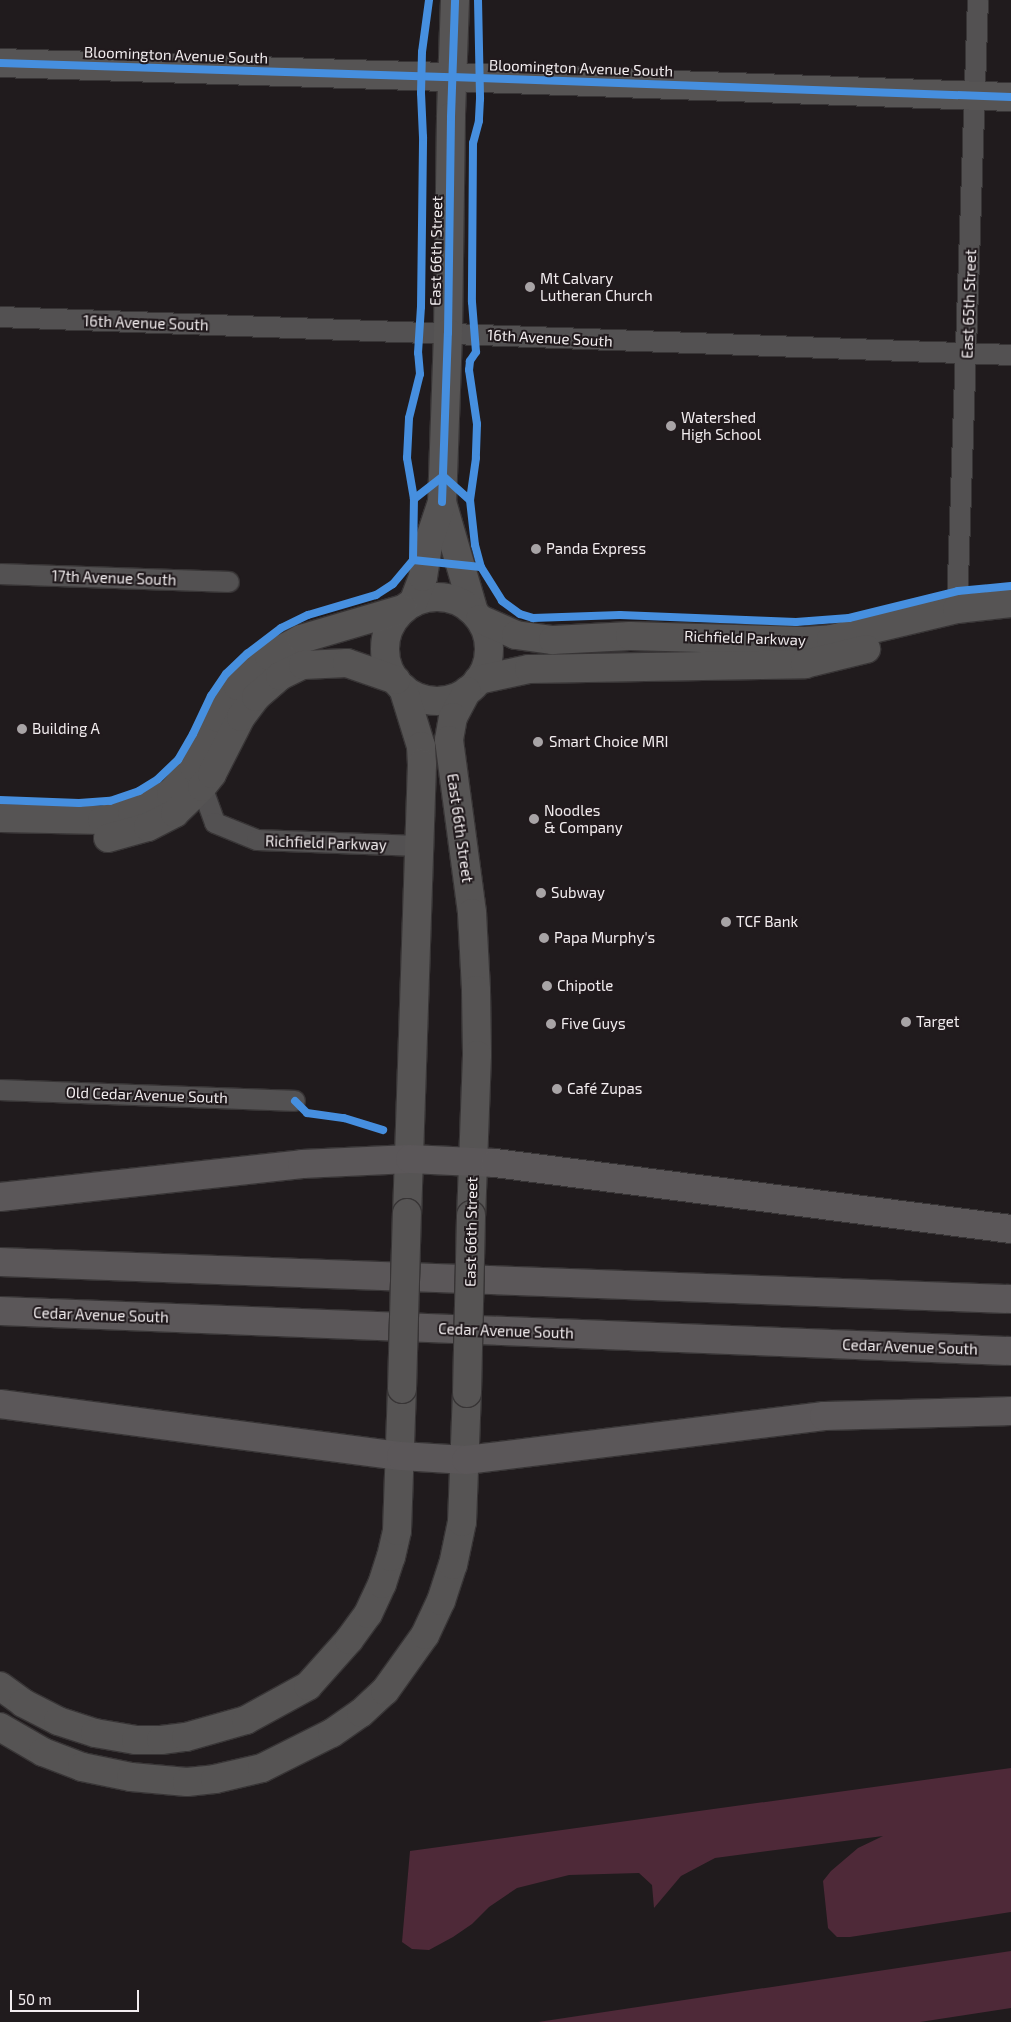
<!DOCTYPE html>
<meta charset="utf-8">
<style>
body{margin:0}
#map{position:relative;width:1011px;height:2022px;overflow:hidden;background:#201b1d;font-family:"Exo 2",sans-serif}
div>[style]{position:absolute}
.green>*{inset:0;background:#4e2938}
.roads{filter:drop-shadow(1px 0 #383536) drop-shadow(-1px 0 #383536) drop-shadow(0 1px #383536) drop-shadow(0 -1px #383536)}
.street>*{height:20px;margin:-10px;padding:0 10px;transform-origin:10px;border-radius:10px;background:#535152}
.secondary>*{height:28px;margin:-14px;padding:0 14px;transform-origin:14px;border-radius:14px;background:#565454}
.secondary>.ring{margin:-14px;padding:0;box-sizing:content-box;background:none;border:28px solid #565454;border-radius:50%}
.highway>*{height:28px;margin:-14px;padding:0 14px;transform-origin:14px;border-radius:14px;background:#5b5759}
.bridges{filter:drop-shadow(1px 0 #383536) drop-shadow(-1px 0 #383536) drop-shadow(0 1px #383536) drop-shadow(0 -1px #383536)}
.secondary-bridge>*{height:28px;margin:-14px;padding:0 14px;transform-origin:14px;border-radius:14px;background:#565454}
.cycleway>*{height:8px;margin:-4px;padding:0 4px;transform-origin:4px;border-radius:4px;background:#468fdf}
.dots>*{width:14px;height:14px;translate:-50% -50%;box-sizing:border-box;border:2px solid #211a1d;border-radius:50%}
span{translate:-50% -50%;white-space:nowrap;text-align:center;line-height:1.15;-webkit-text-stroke:4px #211a1d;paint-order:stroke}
.street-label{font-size:15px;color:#f2edef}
.poi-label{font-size:15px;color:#f2edef}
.left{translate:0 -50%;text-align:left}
.scale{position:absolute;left:10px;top:1990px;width:129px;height:22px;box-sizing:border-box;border:2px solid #f2edef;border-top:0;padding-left:6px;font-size:15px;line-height:18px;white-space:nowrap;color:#f2edef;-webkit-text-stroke:4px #211a1d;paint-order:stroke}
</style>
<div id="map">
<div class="green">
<i style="clip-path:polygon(1011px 1768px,1011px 1912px,850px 1937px,837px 1937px,828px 1928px,823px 1881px,831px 1871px,858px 1848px,883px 1836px,715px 1858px,681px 1876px,654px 1908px,652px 1885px,639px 1873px,569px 1875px,517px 1888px,489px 1907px,472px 1924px,453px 1937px,429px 1950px,412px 1949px,402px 1942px,410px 1851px)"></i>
<i style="clip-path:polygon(1011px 1951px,1011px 2008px,920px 2022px,538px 2022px)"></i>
</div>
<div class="roads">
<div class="street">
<i style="left:0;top:317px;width:1012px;rotate:2.15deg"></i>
<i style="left:0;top:574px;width:229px;rotate:2deg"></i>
<i style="left:957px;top:609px;width:609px;rotate:-88.03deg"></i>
<i style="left:202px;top:787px;width:38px;rotate:70deg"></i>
<i style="left:215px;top:823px;width:45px;rotate:22deg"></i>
<i style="left:257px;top:840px;width:162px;rotate:2.1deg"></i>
<i style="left:0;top:1090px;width:295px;rotate:2.1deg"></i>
</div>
<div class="secondary">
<i style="left:455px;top:0;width:117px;rotate:92deg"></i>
<i style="left:451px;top:117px;width:216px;rotate:90.8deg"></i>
<i style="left:448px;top:333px;width:169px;rotate:92deg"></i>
<i style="left:442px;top:502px;width:115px;rotate:73.8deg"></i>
<i style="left:0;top:63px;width:452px;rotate:1.8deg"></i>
<i style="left:452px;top:77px;width:559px;rotate:2.05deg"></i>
<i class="ring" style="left:385px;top:597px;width:76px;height:76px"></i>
<i style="left:413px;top:603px;width:28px;rotate:-69deg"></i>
<i style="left:423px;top:577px;width:36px;rotate:-81deg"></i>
<i style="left:429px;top:541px;width:41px;rotate:-71.6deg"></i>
<i style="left:480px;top:619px;width:39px;rotate:24deg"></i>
<i style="left:516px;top:635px;width:37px;rotate:8deg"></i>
<i style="left:553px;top:640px;width:77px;rotate:-3deg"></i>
<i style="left:630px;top:636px;width:175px;rotate:1.6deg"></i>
<i style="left:805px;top:641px;width:26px;rotate:-4deg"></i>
<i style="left:831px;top:639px;width:130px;rotate:-13.4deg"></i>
<i style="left:957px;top:609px;width:54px;rotate:-6.3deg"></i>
<i style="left:478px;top:680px;width:52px;rotate:-12.2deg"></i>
<i style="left:529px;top:669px;width:276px;rotate:-1deg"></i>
<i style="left:805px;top:664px;width:63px;rotate:-13.8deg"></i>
<i style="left:403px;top:688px;width:61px;rotate:72.8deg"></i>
<i style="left:421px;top:746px;width:18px;rotate:87deg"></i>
<i style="left:422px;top:764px;width:449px;rotate:91.9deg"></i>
<i style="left:467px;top:691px;width:30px;rotate:118deg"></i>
<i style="left:453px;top:717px;width:23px;rotate:100deg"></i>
<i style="left:449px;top:740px;width:175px;rotate:82.4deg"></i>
<i style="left:472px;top:913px;width:77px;rotate:87deg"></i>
<i style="left:476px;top:990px;width:65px;rotate:89.1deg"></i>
<i style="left:477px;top:1055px;width:160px;rotate:92.1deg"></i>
<i style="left:0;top:818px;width:102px;rotate:1.1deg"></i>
<i style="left:102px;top:820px;width:31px;rotate:-15deg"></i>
<i style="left:132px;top:812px;width:43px;rotate:-26deg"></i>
<i style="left:171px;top:793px;width:35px;rotate:-49deg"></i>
<i style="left:194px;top:767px;width:55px;rotate:-63.9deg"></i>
<i style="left:218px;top:718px;width:38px;rotate:-58deg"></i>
<i style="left:238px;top:686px;width:43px;rotate:-44.1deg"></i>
<i style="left:269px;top:656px;width:36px;rotate:-28deg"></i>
<i style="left:301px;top:639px;width:106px;rotate:-16.4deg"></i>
<i style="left:108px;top:838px;width:41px;rotate:-15.4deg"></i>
<i style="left:148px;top:827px;width:30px;rotate:-27deg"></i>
<i style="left:175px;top:813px;width:37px;rotate:-44deg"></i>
<i style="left:202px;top:787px;width:16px;rotate:-52deg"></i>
<i style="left:212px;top:774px;width:64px;rotate:-63deg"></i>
<i style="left:241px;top:717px;width:25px;rotate:-53deg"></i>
<i style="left:256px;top:697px;width:32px;rotate:-41deg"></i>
<i style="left:280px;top:676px;width:25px;rotate:-26deg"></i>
<i style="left:303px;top:665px;width:44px;rotate:-2.6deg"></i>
<i style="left:347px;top:663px;width:52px;rotate:19.1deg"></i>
<i style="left:0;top:1686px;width:29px;rotate:36deg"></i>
<i style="left:23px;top:1703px;width:39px;rotate:27deg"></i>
<i style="left:58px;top:1721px;width:39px;rotate:18deg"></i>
<i style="left:95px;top:1733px;width:42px;rotate:9.7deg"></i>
<i style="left:136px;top:1740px;width:25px"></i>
<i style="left:161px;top:1740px;width:25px;rotate:-7deg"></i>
<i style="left:186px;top:1737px;width:62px;rotate:-15.8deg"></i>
<i style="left:246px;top:1720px;width:71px;rotate:-28.7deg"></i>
<i style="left:308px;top:1686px;width:62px;rotate:-48.3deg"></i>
<i style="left:349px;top:1640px;width:32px;rotate:-54deg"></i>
<i style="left:368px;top:1614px;width:33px;rotate:-65deg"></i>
<i style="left:382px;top:1584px;width:28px;rotate:-72deg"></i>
<i style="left:391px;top:1557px;width:27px;rotate:-77deg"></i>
<i style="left:397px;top:1531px;width:142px;rotate:-88deg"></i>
<i style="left:0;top:1727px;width:50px;rotate:30.2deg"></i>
<i style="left:43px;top:1752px;width:42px;rotate:21deg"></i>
<i style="left:82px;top:1767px;width:50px;rotate:11.5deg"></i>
<i style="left:131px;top:1777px;width:56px;rotate:5.1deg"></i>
<i style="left:187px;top:1782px;width:28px;rotate:-6deg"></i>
<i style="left:215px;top:1779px;width:48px;rotate:-13.2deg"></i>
<i style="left:262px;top:1768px;width:78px;rotate:-26.6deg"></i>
<i style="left:332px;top:1733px;width:35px;rotate:-35deg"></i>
<i style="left:361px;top:1713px;width:33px;rotate:-43deg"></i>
<i style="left:385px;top:1691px;width:69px;rotate:-54.5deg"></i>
<i style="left:425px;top:1635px;width:38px;rotate:-65deg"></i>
<i style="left:441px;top:1601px;width:38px;rotate:-72deg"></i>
<i style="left:453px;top:1565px;width:44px;rotate:-78.2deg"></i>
<i style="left:462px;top:1522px;width:129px;rotate:-87.8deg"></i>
</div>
<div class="highway">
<i style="left:0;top:1197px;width:304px;rotate:-6.2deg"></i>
<i style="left:302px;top:1164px;width:108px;rotate:-2.7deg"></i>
<i style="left:410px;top:1159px;width:85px;rotate:2.7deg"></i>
<i style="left:495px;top:1163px;width:520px;rotate:7.29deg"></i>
<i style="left:0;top:1262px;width:1012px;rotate:2.1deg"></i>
<i style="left:0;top:1311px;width:1012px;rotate:2.27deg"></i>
<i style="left:0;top:1404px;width:404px;rotate:7.4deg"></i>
<i style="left:401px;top:1456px;width:65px;rotate:3.5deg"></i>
<i style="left:466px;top:1460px;width:361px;rotate:-7deg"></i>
<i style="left:824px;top:1416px;width:187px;rotate:-1.5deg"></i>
</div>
</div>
<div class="bridges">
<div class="secondary-bridge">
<i style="left:402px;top:1389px;width:176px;rotate:-88.4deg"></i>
<i style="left:467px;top:1393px;width:178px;rotate:-88.7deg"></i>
</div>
</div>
<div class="cycleway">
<i style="left:478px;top:0;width:99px;rotate:88.8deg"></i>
<i style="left:480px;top:99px;width:22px;rotate:93deg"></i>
<i style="left:479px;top:121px;width:23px;rotate:105deg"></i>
<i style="left:473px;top:143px;width:159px;rotate:90.4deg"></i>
<i style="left:472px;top:302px;width:50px;rotate:85.4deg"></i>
<i style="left:476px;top:352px;width:11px;rotate:124deg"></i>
<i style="left:470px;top:361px;width:9px;rotate:96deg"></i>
<i style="left:469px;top:370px;width:55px;rotate:81.6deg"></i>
<i style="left:477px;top:424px;width:34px;rotate:92deg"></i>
<i style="left:476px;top:458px;width:42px;rotate:98.1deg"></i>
<i style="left:470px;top:500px;width:45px;rotate:83.7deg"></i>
<i style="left:475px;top:545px;width:23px;rotate:75deg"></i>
<i style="left:481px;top:567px;width:40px;rotate:58deg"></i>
<i style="left:502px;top:601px;width:22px;rotate:36deg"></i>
<i style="left:520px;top:614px;width:14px;rotate:17deg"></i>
<i style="left:533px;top:618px;width:87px;rotate:-2deg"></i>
<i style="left:620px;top:615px;width:176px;rotate:2.3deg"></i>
<i style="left:796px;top:622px;width:53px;rotate:-4.3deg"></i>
<i style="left:849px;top:618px;width:112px;rotate:-13.9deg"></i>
<i style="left:958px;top:591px;width:53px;rotate:-5.4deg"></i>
<i style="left:0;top:63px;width:452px;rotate:1.8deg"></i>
<i style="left:452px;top:77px;width:559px;rotate:2.05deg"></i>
<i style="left:414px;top:499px;width:37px;rotate:-38deg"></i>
<i style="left:443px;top:476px;width:36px;rotate:42deg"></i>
<i style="left:442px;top:502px;width:169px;rotate:-88deg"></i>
<i style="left:448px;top:333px;width:216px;rotate:-89.2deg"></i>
<i style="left:451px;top:117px;width:117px;rotate:-88deg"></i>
<i style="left:413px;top:560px;width:68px;rotate:5.9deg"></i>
<i style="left:0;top:800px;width:79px;rotate:2.2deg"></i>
<i style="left:79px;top:803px;width:31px;rotate:-4deg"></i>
<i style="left:110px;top:801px;width:31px;rotate:-19deg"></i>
<i style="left:139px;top:791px;width:22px;rotate:-32deg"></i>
<i style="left:158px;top:779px;width:28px;rotate:-44deg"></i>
<i style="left:178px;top:760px;width:30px;rotate:-60deg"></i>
<i style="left:193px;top:734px;width:42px;rotate:-64.7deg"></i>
<i style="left:211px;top:696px;width:27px;rotate:-56deg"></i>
<i style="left:226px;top:674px;width:29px;rotate:-44deg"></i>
<i style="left:247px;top:654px;width:43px;rotate:-37.4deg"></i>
<i style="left:281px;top:628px;width:30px;rotate:-26deg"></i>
<i style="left:308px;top:615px;width:71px;rotate:-16.4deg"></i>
<i style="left:376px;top:595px;width:20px;rotate:-33deg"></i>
<i style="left:393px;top:584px;width:31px;rotate:-50deg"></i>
<i style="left:413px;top:560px;width:61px;rotate:-89.1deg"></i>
<i style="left:414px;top:499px;width:42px;rotate:-99.7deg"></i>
<i style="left:407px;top:458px;width:40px;rotate:-87.1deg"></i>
<i style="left:409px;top:418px;width:45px;rotate:-76deg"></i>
<i style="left:420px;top:374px;width:21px;rotate:-95deg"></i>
<i style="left:418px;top:353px;width:46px;rotate:-86.3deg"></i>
<i style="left:421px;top:307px;width:170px;rotate:-89.3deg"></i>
<i style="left:423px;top:137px;width:44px;rotate:-92.6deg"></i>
<i style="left:421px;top:93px;width:41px;rotate:-88.6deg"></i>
<i style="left:422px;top:52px;width:52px;rotate:-82.3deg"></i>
<i style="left:295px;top:1101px;width:17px;rotate:45deg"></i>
<i style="left:307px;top:1113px;width:37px;rotate:8deg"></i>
<i style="left:344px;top:1118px;width:41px;rotate:17.1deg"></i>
</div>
<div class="dots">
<i style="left:530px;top:287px;background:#a8a4a6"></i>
<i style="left:671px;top:426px;background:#a8a4a6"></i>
<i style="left:536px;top:549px;background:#a8a4a6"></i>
<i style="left:22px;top:729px;background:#a8a4a6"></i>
<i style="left:538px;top:742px;background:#a8a4a6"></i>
<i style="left:534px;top:819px;background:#a8a4a6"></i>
<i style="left:541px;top:893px;background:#a8a4a6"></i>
<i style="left:726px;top:922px;background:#a8a4a6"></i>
<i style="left:544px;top:938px;background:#a8a4a6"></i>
<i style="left:547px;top:986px;background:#a8a4a6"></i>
<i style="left:906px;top:1022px;background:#a8a4a6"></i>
<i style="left:551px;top:1024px;background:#a8a4a6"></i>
<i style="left:557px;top:1089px;background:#a8a4a6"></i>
</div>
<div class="street-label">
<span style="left:176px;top:55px;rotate:2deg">Bloomington Avenue South</span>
<span style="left:581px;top:68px;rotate:2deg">Bloomington Avenue South</span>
<span style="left:436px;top:251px;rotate:-89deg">East 66th Street</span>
<span style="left:969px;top:304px;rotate:-88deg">East 65th Street</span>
<span style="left:146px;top:323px;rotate:2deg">16th Avenue South</span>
<span style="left:550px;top:338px;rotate:3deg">16th Avenue South</span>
<span style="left:114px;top:578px;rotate:2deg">17th Avenue South</span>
<span style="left:745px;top:638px;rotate:2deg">Richfield Parkway</span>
<span style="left:460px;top:828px;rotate:82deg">East 66th Street</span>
<span style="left:326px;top:843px;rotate:2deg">Richfield Parkway</span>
<span style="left:147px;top:1095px;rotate:2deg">Old Cedar Avenue South</span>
<span style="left:471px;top:1232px;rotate:-89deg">East 66th Street</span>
<span style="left:101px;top:1315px;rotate:2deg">Cedar Avenue South</span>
<span style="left:506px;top:1331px;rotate:2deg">Cedar Avenue South</span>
<span style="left:910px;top:1347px;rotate:2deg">Cedar Avenue South</span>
</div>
<div class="poi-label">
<span class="left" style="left:540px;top:287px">Mt Calvary<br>Lutheran Church</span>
<span class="left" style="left:681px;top:426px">Watershed<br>High School</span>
<span class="left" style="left:546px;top:549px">Panda Express</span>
<span class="left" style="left:32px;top:729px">Building A</span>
<span class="left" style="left:549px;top:742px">Smart Choice MRI</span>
<span class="left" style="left:544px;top:819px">Noodles<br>&amp; Company</span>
<span class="left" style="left:551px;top:893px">Subway</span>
<span class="left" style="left:736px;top:922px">TCF Bank</span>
<span class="left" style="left:554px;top:938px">Papa Murphy's</span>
<span class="left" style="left:557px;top:986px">Chipotle</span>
<span class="left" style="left:916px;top:1022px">Target</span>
<span class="left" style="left:561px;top:1024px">Five Guys</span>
<span class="left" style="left:567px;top:1089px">Café Zupas</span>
</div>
<div class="scale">50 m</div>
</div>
